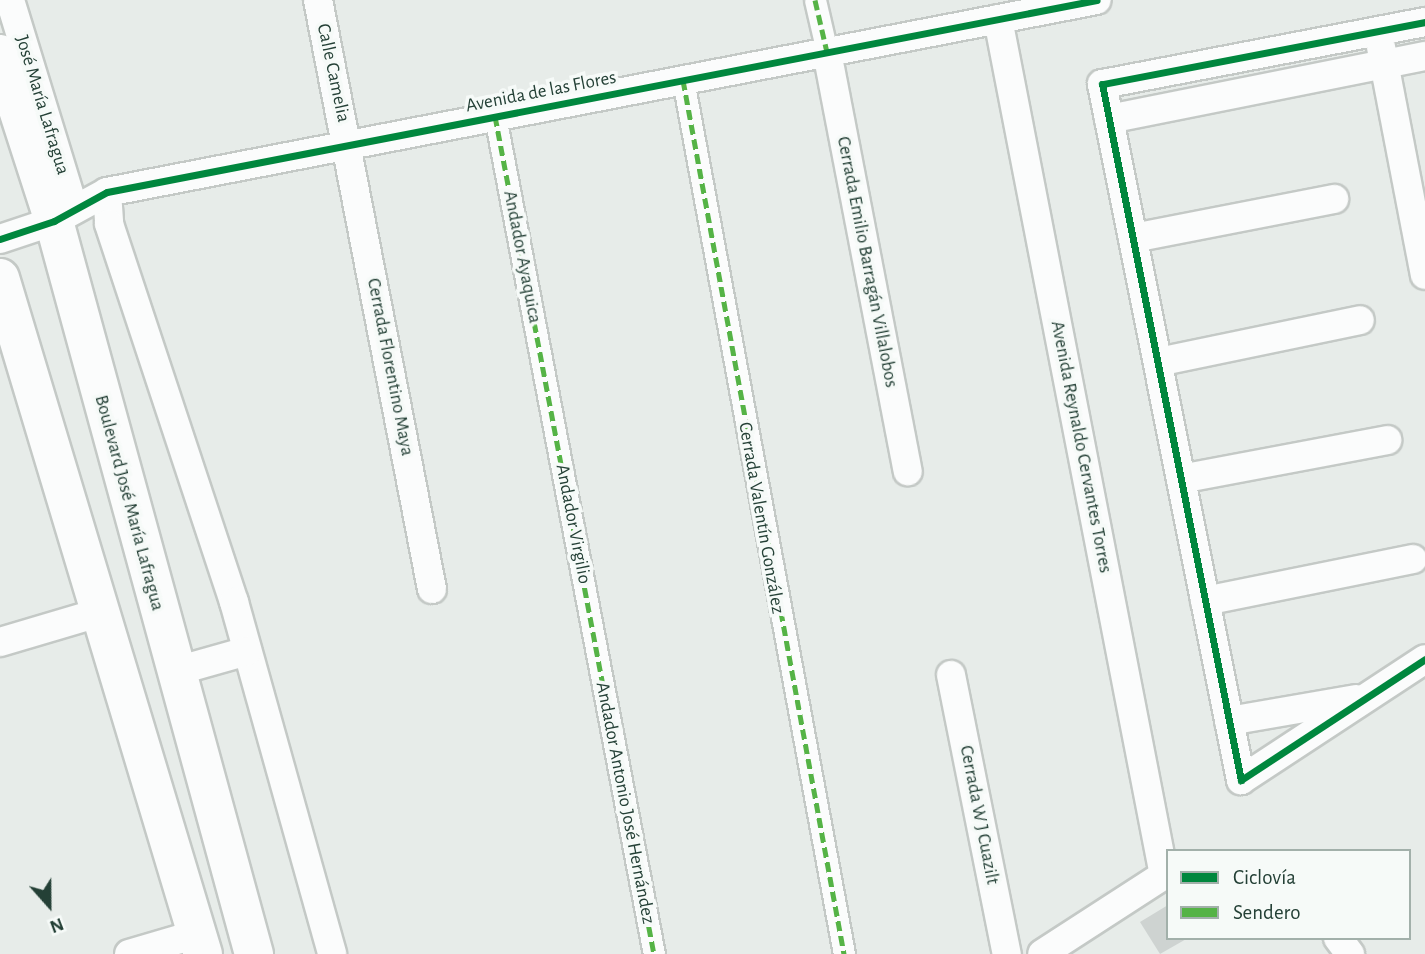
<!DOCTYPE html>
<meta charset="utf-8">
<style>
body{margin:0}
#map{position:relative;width:1425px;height:954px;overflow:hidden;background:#e7ece9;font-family:"Alegreya Sans",sans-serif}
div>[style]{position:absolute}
.building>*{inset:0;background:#ced3d1}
.roads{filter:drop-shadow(2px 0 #c4c9c6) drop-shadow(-2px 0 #c4c9c6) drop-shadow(0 2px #c4c9c6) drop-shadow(0 -2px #c4c9c6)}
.pedestrian>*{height:21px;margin:-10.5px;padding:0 10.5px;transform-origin:10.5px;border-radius:10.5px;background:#fbfcfc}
.minor>*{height:28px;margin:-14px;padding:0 14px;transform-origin:14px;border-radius:14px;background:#fbfcfc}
.secondary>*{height:38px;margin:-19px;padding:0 19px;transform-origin:19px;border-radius:19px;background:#fbfcfc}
.quiet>*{height:5px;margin-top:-2.5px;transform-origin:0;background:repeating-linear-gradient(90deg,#55b346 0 10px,transparent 0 15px)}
.cycleway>*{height:7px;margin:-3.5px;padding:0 3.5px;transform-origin:3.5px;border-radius:3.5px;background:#00873e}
span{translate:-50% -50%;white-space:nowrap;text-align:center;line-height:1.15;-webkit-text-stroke:7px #f6faf8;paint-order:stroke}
.street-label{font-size:19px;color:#244036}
.legend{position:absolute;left:1166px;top:849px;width:245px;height:91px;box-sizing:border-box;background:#f6faf8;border:2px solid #a2b0aa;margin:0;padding:9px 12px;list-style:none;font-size:21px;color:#244036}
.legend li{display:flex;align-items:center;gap:14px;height:35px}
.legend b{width:35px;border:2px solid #a2b0aa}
.north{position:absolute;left:14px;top:870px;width:70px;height:70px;-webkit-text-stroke:5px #f6faf8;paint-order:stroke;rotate:159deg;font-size:19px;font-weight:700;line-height:28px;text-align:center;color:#244036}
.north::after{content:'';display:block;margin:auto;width:24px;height:32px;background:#244036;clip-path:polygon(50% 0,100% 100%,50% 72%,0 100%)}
</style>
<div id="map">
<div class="building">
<i style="clip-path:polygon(1168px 905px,1168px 938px,1188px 938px,1160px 954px,1140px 922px)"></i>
</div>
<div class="roads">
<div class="pedestrian">
<i style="left:815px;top:0;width:53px;rotate:77deg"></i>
<i style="left:683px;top:80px;width:889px;rotate:79.56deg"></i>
<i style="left:495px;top:116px;width:853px;rotate:79.26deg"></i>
</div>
<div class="minor">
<i style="left:10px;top:0;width:219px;rotate:73deg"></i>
<i style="left:318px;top:0;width:600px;rotate:79.05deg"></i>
<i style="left:998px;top:19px;width:872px;rotate:79.03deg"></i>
<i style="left:1164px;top:875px;width:145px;rotate:147.1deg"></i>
<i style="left:1425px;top:22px;width:329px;rotate:169.1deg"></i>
<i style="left:1102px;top:84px;width:710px;rotate:78.71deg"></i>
<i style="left:1241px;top:780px;width:220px;rotate:-33.3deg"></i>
<i style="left:1381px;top:47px;width:232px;rotate:79.1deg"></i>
<i style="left:827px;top:52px;width:427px;rotate:79.1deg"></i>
<i style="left:1109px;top:119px;width:322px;rotate:-11.3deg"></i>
<i style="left:107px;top:192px;width:32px;rotate:86deg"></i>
<i style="left:109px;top:224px;width:398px;rotate:71.7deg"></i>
<i style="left:234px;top:602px;width:365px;rotate:74.4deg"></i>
<i style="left:1133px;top:238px;width:205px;rotate:-11deg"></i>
<i style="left:0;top:239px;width:57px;rotate:-18.4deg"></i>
<i style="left:54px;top:221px;width:60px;rotate:-28.7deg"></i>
<i style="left:107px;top:192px;width:1008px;rotate:-10.98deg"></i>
<i style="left:1158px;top:362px;width:206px;rotate:-11.7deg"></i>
<i style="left:1181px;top:479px;width:210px;rotate:-10.7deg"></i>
<i style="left:1205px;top:601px;width:212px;rotate:-11.4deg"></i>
<i style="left:0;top:642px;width:105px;rotate:-16.5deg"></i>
<i style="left:173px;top:672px;width:77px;rotate:-15.8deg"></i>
<i style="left:951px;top:675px;width:285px;rotate:78.7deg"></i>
<i style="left:1229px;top:721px;width:129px;rotate:-9.8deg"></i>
<i style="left:1338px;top:938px;width:20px;rotate:53deg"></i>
<i style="left:129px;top:954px;width:71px;rotate:-16.4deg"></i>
</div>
<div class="secondary">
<i style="left:0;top:54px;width:176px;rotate:72.1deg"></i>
<i style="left:54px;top:221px;width:760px;rotate:74.74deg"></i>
<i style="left:0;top:278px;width:706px;rotate:73.29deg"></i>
</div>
</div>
<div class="quiet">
<i style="left:815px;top:0;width:53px;rotate:77deg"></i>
<i style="left:683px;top:80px;width:889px;rotate:79.56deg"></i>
<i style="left:495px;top:116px;width:853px;rotate:79.26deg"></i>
</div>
<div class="cycleway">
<i style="left:1425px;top:22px;width:329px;rotate:169.1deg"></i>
<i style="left:1102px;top:84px;width:710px;rotate:78.71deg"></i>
<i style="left:1241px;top:780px;width:220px;rotate:-33.3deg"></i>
<i style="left:0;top:239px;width:57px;rotate:-18.4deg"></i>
<i style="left:54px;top:221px;width:60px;rotate:-28.7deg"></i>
<i style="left:107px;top:192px;width:1008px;rotate:-10.98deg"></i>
</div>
<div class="street-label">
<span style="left:333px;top:73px;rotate:78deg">Calle Camelia</span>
<span style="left:541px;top:92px;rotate:-11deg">Avenida de las Flores</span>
<span style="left:42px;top:105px;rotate:73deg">José María Lafragua</span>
<span style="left:522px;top:257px;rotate:79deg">Andador Ayaquica</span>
<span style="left:867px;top:262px;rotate:79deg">Cerrada Emilio Barragán Villalobos</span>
<span style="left:390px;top:367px;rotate:79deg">Cerrada Florentino Maya</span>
<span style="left:1081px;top:447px;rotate:79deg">Avenida Reynaldo Cervantes Torres</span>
<span style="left:129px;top:503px;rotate:75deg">Boulevard José María Lafragua</span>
<span style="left:761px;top:518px;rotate:80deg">Cerrada Valentín González</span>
<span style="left:573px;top:524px;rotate:79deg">Andador Virgilio</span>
<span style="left:625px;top:803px;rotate:79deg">Andador Antonio José Hernández</span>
<span style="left:979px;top:815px;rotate:79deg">Cerrada W J Cuazilt</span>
</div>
<ul class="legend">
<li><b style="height:9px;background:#00873e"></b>Ciclovía</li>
<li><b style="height:9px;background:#55b346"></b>Sendero</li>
</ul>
<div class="north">N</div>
</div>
